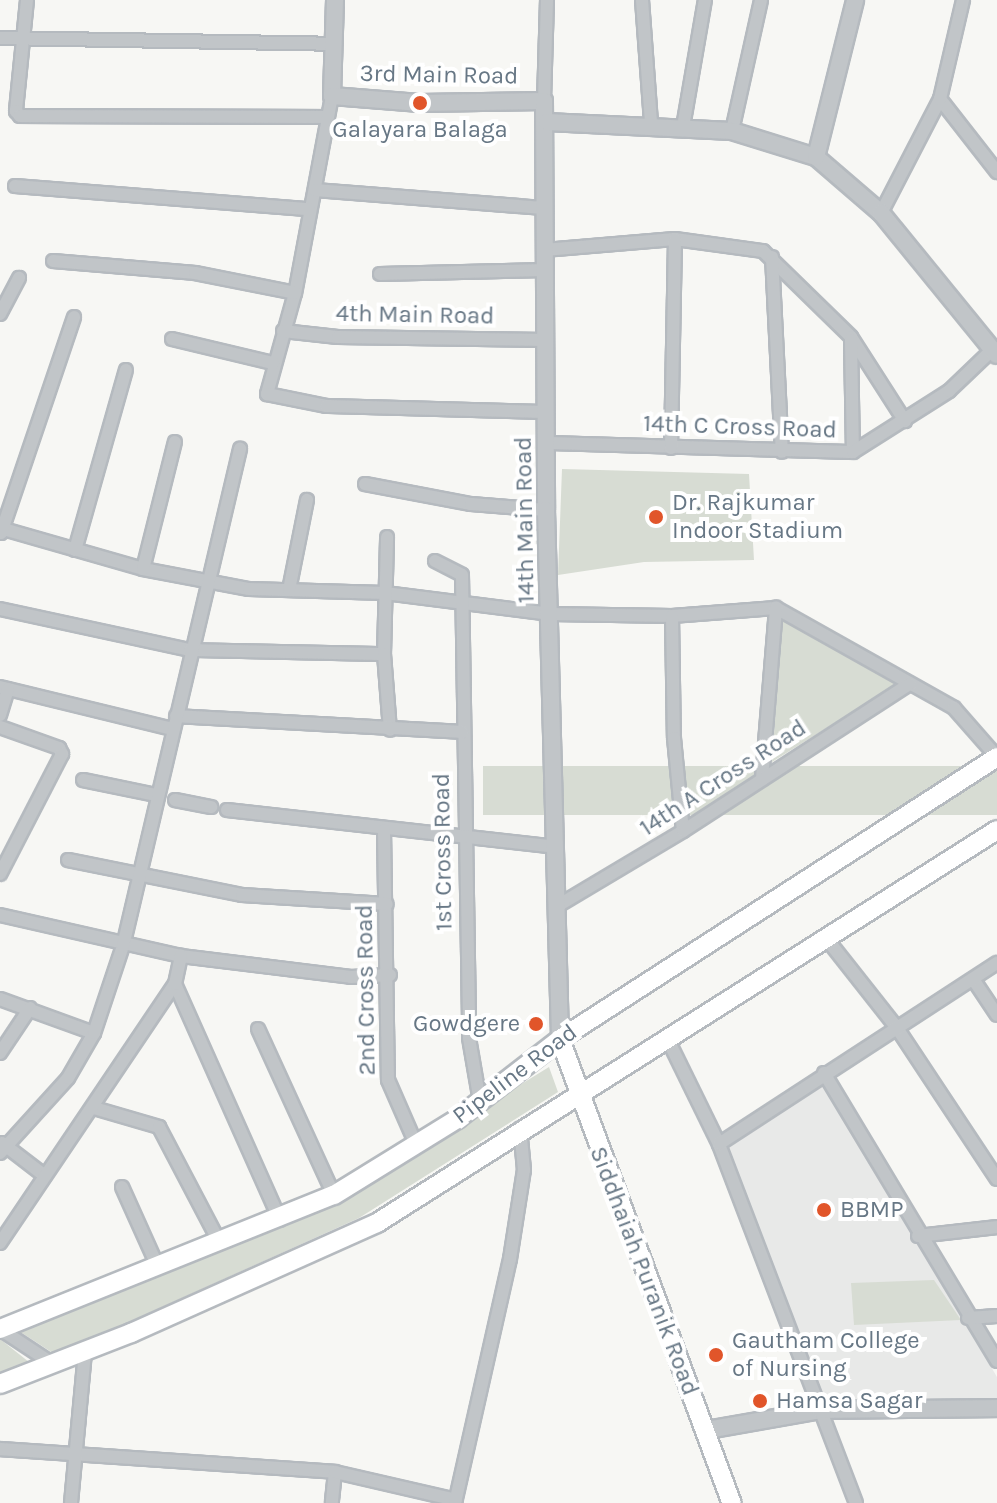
<!DOCTYPE html>
<style>
body{margin:0}
#map{position:relative;width:997px;height:1503px;overflow:hidden;background:#f7f7f4;font-family:Karla,sans-serif}
div>[style]{position:absolute}
.built>*{inset:0;background:#e8e9e8}
.green>*{inset:0;background:#d7dcd3;transform-origin:0 0}
.roads{filter:drop-shadow(2px 0 #b5babf) drop-shadow(-2px 0 #b5babf) drop-shadow(0 2px #b5babf) drop-shadow(0 -2px #b5babf)}
.minor>*{height:12px;margin:-6px;padding:0 6px;transform-origin:6px;border-radius:6px;background:#c1c5c8}
.tertiary>*{height:16px;margin:-8px;padding:0 8px;transform-origin:8px;border-radius:8px;background:#c1c5c8}
.secondary>*{height:18px;margin:-9px;padding:0 9px;transform-origin:9px;border-radius:9px;background:#fff}
.dots>*{width:22px;height:22px;translate:-50% -50%;box-sizing:border-box;border:4px solid #fff;border-radius:50%}
span{translate:-50% -50%;white-space:nowrap;text-align:center;line-height:1.15;-webkit-text-stroke:8px #fff;paint-order:stroke}
.street-label{font-size:24px;color:#677785}
.poi-label{font-size:24px;color:#677785}
.left{translate:0 -50%;text-align:left}
.right{translate:-100% -50%;text-align:right}
</style>
<div id="map">
<div class="built">
<i style="clip-path:polygon(822px 1083px,997px 1377px,997px 1401px,826px 1403px,724px 1146px)"></i>
</div>
<div class="green">
<i style="clip-path:polygon(562px 469px,749px 474px,754px 560px,644px 562px,558px 575px)"></i>
<i style="clip-path:polygon(782px 620px,897px 684px,772px 762px)"></i>
<i style="left:997px;top:766px;width:49px;height:514px;rotate:90deg"></i>
<i style="clip-path:polygon(549px 1067px,558px 1092px,359px 1218px,56px 1355px,19px 1331px,321px 1208px)"></i>
<i style="clip-path:polygon(934px 1280px,961px 1320px,854px 1325px,851px 1283px)"></i>
<i style="clip-path:polygon(0 1339px,29px 1362px,0 1373px)"></i>
</div>
<div class="roads">
<div class="minor">
<i style="left:27px;top:0;width:112px;rotate:95.7deg"></i>
<i style="left:16px;top:111px;width:6px;rotate:51deg"></i>
<i style="left:20px;top:116px;width:307px;rotate:0.2deg"></i>
<i style="left:642px;top:0;width:124px;rotate:85.8deg"></i>
<i style="left:0;top:38px;width:334px;rotate:1deg"></i>
<i style="left:332px;top:96px;width:200px;rotate:100.6deg"></i>
<i style="left:295px;top:293px;width:105px;rotate:105.5deg"></i>
<i style="left:267px;top:394px;width:60px;rotate:11.5deg"></i>
<i style="left:326px;top:406px;width:221px;rotate:1.6deg"></i>
<i style="left:940px;top:99px;width:93px;rotate:52deg"></i>
<i style="left:544px;top:101px;width:101px;rotate:-88.3deg"></i>
<i style="left:683px;top:127px;width:129px;rotate:-80.2deg"></i>
<i style="left:732px;top:131px;width:134px;rotate:-77.5deg"></i>
<i style="left:15px;top:186px;width:295px;rotate:4.5deg"></i>
<i style="left:315px;top:190px;width:229px;rotate:4.5deg"></i>
<i style="left:881px;top:213px;width:128px;rotate:-62.6deg"></i>
<i style="left:940px;top:99px;width:102px;rotate:-76.9deg"></i>
<i style="left:544px;top:250px;width:131px;rotate:-4.8deg"></i>
<i style="left:675px;top:239px;width:89px;rotate:7.8deg"></i>
<i style="left:763px;top:251px;width:123px;rotate:44.3deg"></i>
<i style="left:851px;top:337px;width:100px;rotate:57.3deg"></i>
<i style="left:772px;top:257px;width:195px;rotate:87.1deg"></i>
<i style="left:53px;top:261px;width:143px;rotate:4.8deg"></i>
<i style="left:195px;top:273px;width:102px;rotate:11.3deg"></i>
<i style="left:380px;top:274px;width:165px;rotate:-1.4deg"></i>
<i style="left:0;top:314px;width:41px;rotate:-62.2deg"></i>
<i style="left:283px;top:331px;width:55px;rotate:6.2deg"></i>
<i style="left:338px;top:337px;width:208px;rotate:0.8deg"></i>
<i style="left:172px;top:339px;width:104px;rotate:13.4deg"></i>
<i style="left:851px;top:340px;width:112px;rotate:89deg"></i>
<i style="left:547px;top:443px;width:306px;rotate:1.7deg"></i>
<i style="left:853px;top:452px;width:114px;rotate:-32.4deg"></i>
<i style="left:949px;top:391px;width:61px;rotate:-43.7deg"></i>
<i style="left:671px;top:448px;width:209px;rotate:-88.9deg"></i>
<i style="left:365px;top:484px;width:108px;rotate:10.7deg"></i>
<i style="left:471px;top:504px;width:75px;rotate:4.6deg"></i>
<i style="left:0;top:528px;width:149px;rotate:16deg"></i>
<i style="left:143px;top:569px;width:108px;rotate:10.7deg"></i>
<i style="left:249px;top:589px;width:136px;rotate:1.7deg"></i>
<i style="left:385px;top:593px;width:167px;rotate:7.2deg"></i>
<i style="left:551px;top:614px;width:121px;rotate:0.9deg"></i>
<i style="left:672px;top:616px;width:104px;rotate:-4.4deg"></i>
<i style="left:776px;top:608px;width:204px;rotate:29.3deg"></i>
<i style="left:954px;top:708px;width:65px;rotate:48.7deg"></i>
<i style="left:1px;top:533px;width:228px;rotate:-71.3deg"></i>
<i style="left:75px;top:550px;width:187px;rotate:-74.2deg"></i>
<i style="left:435px;top:561px;width:30px;rotate:27deg"></i>
<i style="left:462px;top:575px;width:463px;rotate:89.1deg"></i>
<i style="left:469px;top:1038px;width:65px;rotate:80.2deg"></i>
<i style="left:143px;top:569px;width:131px;rotate:-75.9deg"></i>
<i style="left:289px;top:590px;width:92px;rotate:-78.7deg"></i>
<i style="left:0;top:609px;width:194px;rotate:12.2deg"></i>
<i style="left:190px;top:650px;width:194px;rotate:1.2deg"></i>
<i style="left:384px;top:654px;width:117px;rotate:-88.5deg"></i>
<i style="left:672px;top:616px;width:122px;rotate:89.1deg"></i>
<i style="left:674px;top:738px;width:93px;rotate:84.5deg"></i>
<i style="left:384px;top:654px;width:76px;rotate:85.5deg"></i>
<i style="left:0;top:687px;width:177px;rotate:13.7deg"></i>
<i style="left:0;top:715px;width:27px;rotate:-73deg"></i>
<i style="left:176px;top:716px;width:287px;rotate:3.2deg"></i>
<i style="left:0;top:727px;width:63px;rotate:19.6deg"></i>
<i style="left:59px;top:748px;width:7px;rotate:63deg"></i>
<i style="left:62px;top:754px;width:135px;rotate:117.3deg"></i>
<i style="left:762px;top:779px;width:172px;rotate:-85.3deg"></i>
<i style="left:83px;top:780px;width:75px;rotate:11.6deg"></i>
<i style="left:175px;top:800px;width:37px;rotate:11deg"></i>
<i style="left:227px;top:810px;width:330px;rotate:6.4deg"></i>
<i style="left:384px;top:830px;width:250px;rotate:89.1deg"></i>
<i style="left:388px;top:1080px;width:70px;rotate:66.4deg"></i>
<i style="left:68px;top:860px;width:177px;rotate:11.4deg"></i>
<i style="left:242px;top:895px;width:145px;rotate:3.6deg"></i>
<i style="left:559px;top:905px;width:144px;rotate:-30.8deg"></i>
<i style="left:683px;top:831px;width:270px;rotate:-33deg"></i>
<i style="left:0;top:915px;width:186px;rotate:12.8deg"></i>
<i style="left:181px;top:956px;width:171px;rotate:7deg"></i>
<i style="left:351px;top:977px;width:39px;rotate:-3deg"></i>
<i style="left:826px;top:938px;width:115px;rotate:51.7deg"></i>
<i style="left:897px;top:1028px;width:181px;rotate:56.5deg"></i>
<i style="left:973px;top:979px;width:43px;rotate:56.3deg"></i>
<i style="left:175px;top:984px;width:258px;rotate:66deg"></i>
<i style="left:0;top:999px;width:100px;rotate:19.9deg"></i>
<i style="left:258px;top:1029px;width:183px;rotate:65.4deg"></i>
<i style="left:667px;top:1038px;width:118px;rotate:63.9deg"></i>
<i style="left:0;top:1053px;width:54px;rotate:-56.3deg"></i>
<i style="left:824px;top:1073px;width:336px;rotate:59deg"></i>
<i style="left:94px;top:1108px;width:68px;rotate:16.3deg"></i>
<i style="left:159px;top:1127px;width:131px;rotate:62.3deg"></i>
<i style="left:2px;top:1143px;width:54px;rotate:37.5deg"></i>
<i style="left:0;top:1153px;width:101px;rotate:-47.8deg"></i>
<i style="left:68px;top:1078px;width:52px;rotate:-60deg"></i>
<i style="left:94px;top:1033px;width:92px;rotate:-71.6deg"></i>
<i style="left:123px;top:946px;width:511px;rotate:-76.75deg"></i>
<i style="left:122px;top:1187px;width:88px;rotate:65.8deg"></i>
<i style="left:918px;top:1236px;width:80px;rotate:-6.5deg"></i>
<i style="left:0;top:1243px;width:313px;rotate:-56deg"></i>
<i style="left:175px;top:984px;width:29px;rotate:-78deg"></i>
<i style="left:968px;top:1318px;width:29px;rotate:-4deg"></i>
<i style="left:0;top:1329px;width:64px;rotate:33.4deg"></i>
<i style="left:0;top:1449px;width:336px;rotate:3.9deg"></i>
<i style="left:335px;top:1472px;width:31px;rotate:96deg"></i>
<i style="left:335px;top:1472px;width:124px;rotate:13deg"></i>
<i style="left:71px;top:1503px;width:151px;rotate:-84.7deg"></i>
<i style="left:455px;top:1503px;width:250px;rotate:-77.3deg"></i>
<i style="left:510px;top:1259px;width:90px;rotate:-81.1deg"></i>
<i style="left:524px;top:1170px;width:42px;rotate:-95.4deg"></i>
<i style="left:856px;top:1503px;width:384px;rotate:-110.9deg"></i>
<i style="left:719px;top:1144px;width:332px;rotate:-33.1deg"></i>
</div>
<div class="tertiary">
<i style="left:335px;top:0;width:96px;rotate:91.8deg"></i>
<i style="left:332px;top:96px;width:88px;rotate:4.5deg"></i>
<i style="left:420px;top:103px;width:124px;rotate:-0.9deg"></i>
<i style="left:544px;top:101px;width:409px;rotate:89.7deg"></i>
<i style="left:546px;top:510px;width:529px;rotate:88.48deg"></i>
<i style="left:547px;top:122px;width:185px;rotate:2.8deg"></i>
<i style="left:732px;top:131px;width:88px;rotate:17.2deg"></i>
<i style="left:816px;top:157px;width:86px;rotate:40.7deg"></i>
<i style="left:881px;top:213px;width:183px;rotate:50.8deg"></i>
<i style="left:816px;top:157px;width:162px;rotate:-76deg"></i>
<i style="left:707px;top:1430px;width:115px;rotate:-10deg"></i>
<i style="left:820px;top:1410px;width:177px;rotate:-0.6deg"></i>
</div>
<div class="secondary">
<i style="left:560px;top:1039px;width:495px;rotate:69.7deg"></i>
<i style="left:0;top:1329px;width:360px;rotate:-21.9deg"></i>
<i style="left:334px;top:1195px;width:145px;rotate:-31.7deg"></i>
<i style="left:457px;top:1119px;width:130px;rotate:-37.8deg"></i>
<i style="left:560px;top:1039px;width:520px;rotate:-32.83deg"></i>
<i style="left:0;top:1384px;width:141px;rotate:-21.3deg"></i>
<i style="left:131px;top:1333px;width:269px;rotate:-24.1deg"></i>
<i style="left:377px;top:1223px;width:734px;rotate:-32.37deg"></i>
</div>
</div>
<div class="dots">
<i style="left:420px;top:103px;background:#e1552a"></i>
<i style="left:656px;top:517px;background:#e1552a"></i>
<i style="left:536px;top:1024px;background:#e1552a"></i>
<i style="left:824px;top:1210px;background:#e1552a"></i>
<i style="left:716px;top:1355px;background:#e1552a"></i>
<i style="left:760px;top:1401px;background:#e1552a"></i>
</div>
<div class="street-label">
<span style="left:439px;top:75px;rotate:1deg">3rd Main Road</span>
<span style="left:415px;top:315px;rotate:1deg">4th Main Road</span>
<span style="left:740px;top:427px;rotate:2deg">14th C Cross Road</span>
<span style="left:525px;top:520px;rotate:-91deg">14th Main Road</span>
<span style="left:723px;top:778px;rotate:-33deg">14th A Cross Road</span>
<span style="left:443px;top:852px;rotate:-91deg">1st Cross Road</span>
<span style="left:366px;top:990px;rotate:-91deg">2nd Cross Road</span>
<span style="left:515px;top:1074px;rotate:-37deg">Pipeline Road</span>
<span style="left:644px;top:1271px;rotate:69deg">Siddhaiah Puranik Road</span>
</div>
<div class="poi-label">
<span style="left:420px;top:130px">Galayara Balaga</span>
<span class="left" style="left:672px;top:517px">Dr. Rajkumar<br>Indoor Stadium</span>
<span class="right" style="left:520px;top:1024px">Gowdgere</span>
<span class="left" style="left:840px;top:1210px">BBMP</span>
<span class="left" style="left:732px;top:1355px">Gautham College<br>of Nursing</span>
<span class="left" style="left:776px;top:1401px">Hamsa Sagar</span>
</div>
</div>
